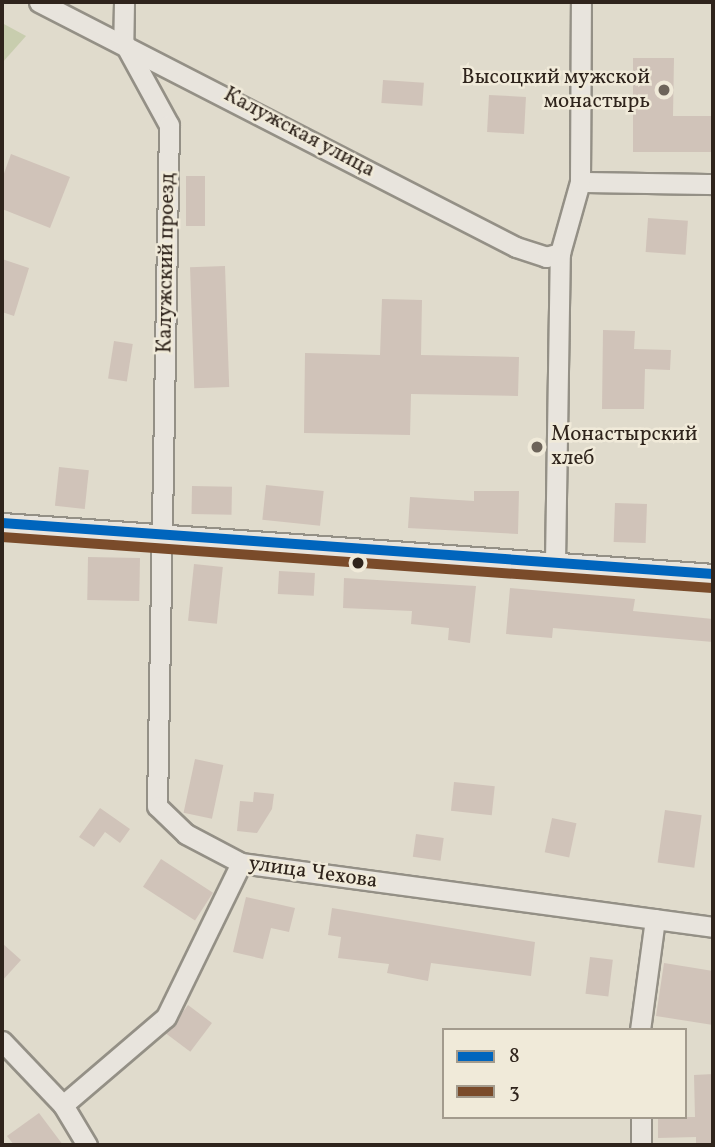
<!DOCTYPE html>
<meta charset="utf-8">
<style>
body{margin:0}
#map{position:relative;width:715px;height:1147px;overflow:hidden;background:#e0dbcc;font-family:Vollkorn,serif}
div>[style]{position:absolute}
.green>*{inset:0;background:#c8cdae}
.building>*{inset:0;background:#d0c3b9;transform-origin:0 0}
.roads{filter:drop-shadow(2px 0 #949086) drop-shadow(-2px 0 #949086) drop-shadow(0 2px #949086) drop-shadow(0 -2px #949086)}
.minor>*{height:19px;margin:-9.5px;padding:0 9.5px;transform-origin:9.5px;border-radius:9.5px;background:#e8e4dd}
.bus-1>*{height:10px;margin:-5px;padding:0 5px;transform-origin:5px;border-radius:5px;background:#0065bd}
.bus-2>*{height:10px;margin:-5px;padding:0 5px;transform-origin:5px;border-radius:5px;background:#7a4b2a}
.dots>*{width:19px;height:19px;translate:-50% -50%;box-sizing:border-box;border:4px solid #f0ead9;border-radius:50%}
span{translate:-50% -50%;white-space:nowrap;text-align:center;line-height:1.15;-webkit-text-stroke:5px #f0ead9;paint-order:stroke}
.poi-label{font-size:21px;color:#2f241c}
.right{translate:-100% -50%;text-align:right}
.left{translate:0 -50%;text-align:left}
.street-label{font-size:21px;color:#2f241c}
.frame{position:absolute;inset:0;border:4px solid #2f241c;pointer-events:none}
.legend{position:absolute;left:442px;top:1028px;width:245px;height:91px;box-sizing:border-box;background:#f0ead9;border:2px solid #a39b8d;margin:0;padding:9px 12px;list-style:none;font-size:21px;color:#2f241c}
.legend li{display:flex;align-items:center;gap:14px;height:35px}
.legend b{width:35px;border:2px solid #a39b8d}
</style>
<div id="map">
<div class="green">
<i style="clip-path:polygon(2px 23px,26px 36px,2px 63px)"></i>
</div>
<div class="building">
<i style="clip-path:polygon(633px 58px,674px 58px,673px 116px,713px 116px,713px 152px,633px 152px)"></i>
<i style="left:383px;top:80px;width:41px;height:23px;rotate:4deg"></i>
<i style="left:489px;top:95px;width:37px;height:37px;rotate:3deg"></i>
<i style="clip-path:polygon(11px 154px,70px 177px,50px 228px,2px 209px,2px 179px)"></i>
<i style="left:186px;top:176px;width:19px;height:50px"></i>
<i style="left:648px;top:218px;width:40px;height:34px;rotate:4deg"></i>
<i style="clip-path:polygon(2px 259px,29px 268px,14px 316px,2px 312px)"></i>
<i style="left:225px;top:266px;width:121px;height:35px;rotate:88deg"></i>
<i style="clip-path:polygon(382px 299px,422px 300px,421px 355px,519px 357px,518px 396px,411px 394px,410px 435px,304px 433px,305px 353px,380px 355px)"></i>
<i style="clip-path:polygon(603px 330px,635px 331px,634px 349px,671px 350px,670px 370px,645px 369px,644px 409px,602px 409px)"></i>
<i style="left:114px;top:341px;width:19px;height:38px;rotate:9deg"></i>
<i style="left:59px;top:467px;width:30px;height:39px;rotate:6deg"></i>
<i style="left:266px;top:485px;width:58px;height:35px;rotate:6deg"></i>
<i style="left:192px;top:486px;width:40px;height:28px;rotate:1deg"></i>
<i style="clip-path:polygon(474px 491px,519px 491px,518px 534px,408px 528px,410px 497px,474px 501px)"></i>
<i style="left:615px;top:503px;width:32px;height:39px;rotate:2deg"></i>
<i style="left:88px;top:557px;width:52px;height:43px;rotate:1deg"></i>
<i style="left:194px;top:564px;width:29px;height:57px;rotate:6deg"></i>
<i style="left:279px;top:571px;width:36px;height:23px;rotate:3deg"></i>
<i style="clip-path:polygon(344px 578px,476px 586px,470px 643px,448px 640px,449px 628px,411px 624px,412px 611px,343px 608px)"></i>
<i style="clip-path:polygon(510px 588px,635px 599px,633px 611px,713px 619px,713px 642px,553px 628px,552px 638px,506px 634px)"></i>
<i style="left:195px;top:759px;width:29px;height:55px;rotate:12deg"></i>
<i style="left:454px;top:782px;width:41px;height:29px;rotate:6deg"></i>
<i style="clip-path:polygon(254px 792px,274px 794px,272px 809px,257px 833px,237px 831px,240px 801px,253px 802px)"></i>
<i style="clip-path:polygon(100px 808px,130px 829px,120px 843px,105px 832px,94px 847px,79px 837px)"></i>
<i style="left:665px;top:810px;width:37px;height:53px;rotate:8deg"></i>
<i style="left:552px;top:818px;width:25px;height:35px;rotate:12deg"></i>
<i style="left:416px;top:834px;width:28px;height:23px;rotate:8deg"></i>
<i style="left:161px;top:859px;width:62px;height:33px;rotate:33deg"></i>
<i style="clip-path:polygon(246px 897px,295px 908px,289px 932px,271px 928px,263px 959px,233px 952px)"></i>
<i style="clip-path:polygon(332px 908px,535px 942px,531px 976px,431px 963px,428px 981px,387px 973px,389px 964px,338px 958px,341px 937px,328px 935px)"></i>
<i style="clip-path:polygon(2px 943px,21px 960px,2px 981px)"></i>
<i style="left:590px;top:957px;width:23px;height:37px;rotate:7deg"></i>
<i style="clip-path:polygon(664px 963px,713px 971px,713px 1025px,656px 1016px)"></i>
<i style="left:188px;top:1005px;width:30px;height:36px;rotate:37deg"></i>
<i style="clip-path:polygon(713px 1074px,713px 1145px,696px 1145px,696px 1137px,658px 1138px,658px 1117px,695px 1117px,694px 1075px)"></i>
<i style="clip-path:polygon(39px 1113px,63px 1145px,14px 1145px,7px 1136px)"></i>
</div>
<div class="roads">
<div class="minor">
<i style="left:39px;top:2px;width:536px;rotate:27.19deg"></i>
<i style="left:516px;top:247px;width:32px;rotate:18deg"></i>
<i style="left:546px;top:257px;width:15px;rotate:-16deg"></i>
<i style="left:124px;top:2px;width:39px;rotate:91deg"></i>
<i style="left:123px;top:41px;width:96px;rotate:61.3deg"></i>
<i style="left:169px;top:125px;width:681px;rotate:91.01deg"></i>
<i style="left:157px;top:806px;width:40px;rotate:44deg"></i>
<i style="left:186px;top:834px;width:62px;rotate:27.8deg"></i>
<i style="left:241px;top:863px;width:476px;rotate:7.7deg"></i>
<i style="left:580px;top:182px;width:133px;rotate:0.9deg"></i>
<i style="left:2px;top:523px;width:713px;rotate:4.1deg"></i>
<i style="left:555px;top:562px;width:309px;rotate:-89.1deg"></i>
<i style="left:560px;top:253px;width:74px;rotate:-74.3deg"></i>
<i style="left:580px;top:182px;width:180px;rotate:-89.7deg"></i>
<i style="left:640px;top:1030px;width:112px;rotate:-82.3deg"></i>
<i style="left:2px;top:1041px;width:88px;rotate:46.4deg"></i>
<i style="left:63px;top:1105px;width:47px;rotate:59deg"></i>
<i style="left:63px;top:1105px;width:135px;rotate:-40.5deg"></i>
<i style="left:166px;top:1017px;width:171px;rotate:-64deg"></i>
<i style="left:641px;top:1145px;width:28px;rotate:-90deg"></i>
</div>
</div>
<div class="bus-1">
<i style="left:2px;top:523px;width:713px;rotate:4.1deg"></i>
</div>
<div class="bus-2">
<i style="left:2px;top:537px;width:712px;rotate:4.11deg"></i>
</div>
<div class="dots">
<i style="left:664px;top:90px;background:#6d645a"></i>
<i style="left:537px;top:447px;background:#6d645a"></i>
<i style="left:358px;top:563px;background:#2f241c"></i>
</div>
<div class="poi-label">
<span class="right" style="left:650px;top:90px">Высоцкий мужской<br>монастырь</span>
<span class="left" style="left:551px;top:447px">Монастырский<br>хлеб</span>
</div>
<div class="street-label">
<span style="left:299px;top:133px;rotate:28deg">Калужская улица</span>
<span style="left:167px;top:263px;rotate:-89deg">Калужский проезд</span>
<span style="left:313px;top:873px;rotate:8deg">улица Чехова</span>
</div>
<div class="frame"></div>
<ul class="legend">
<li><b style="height:9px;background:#0065bd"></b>8</li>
<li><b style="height:9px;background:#7a4b2a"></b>3</li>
</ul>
</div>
